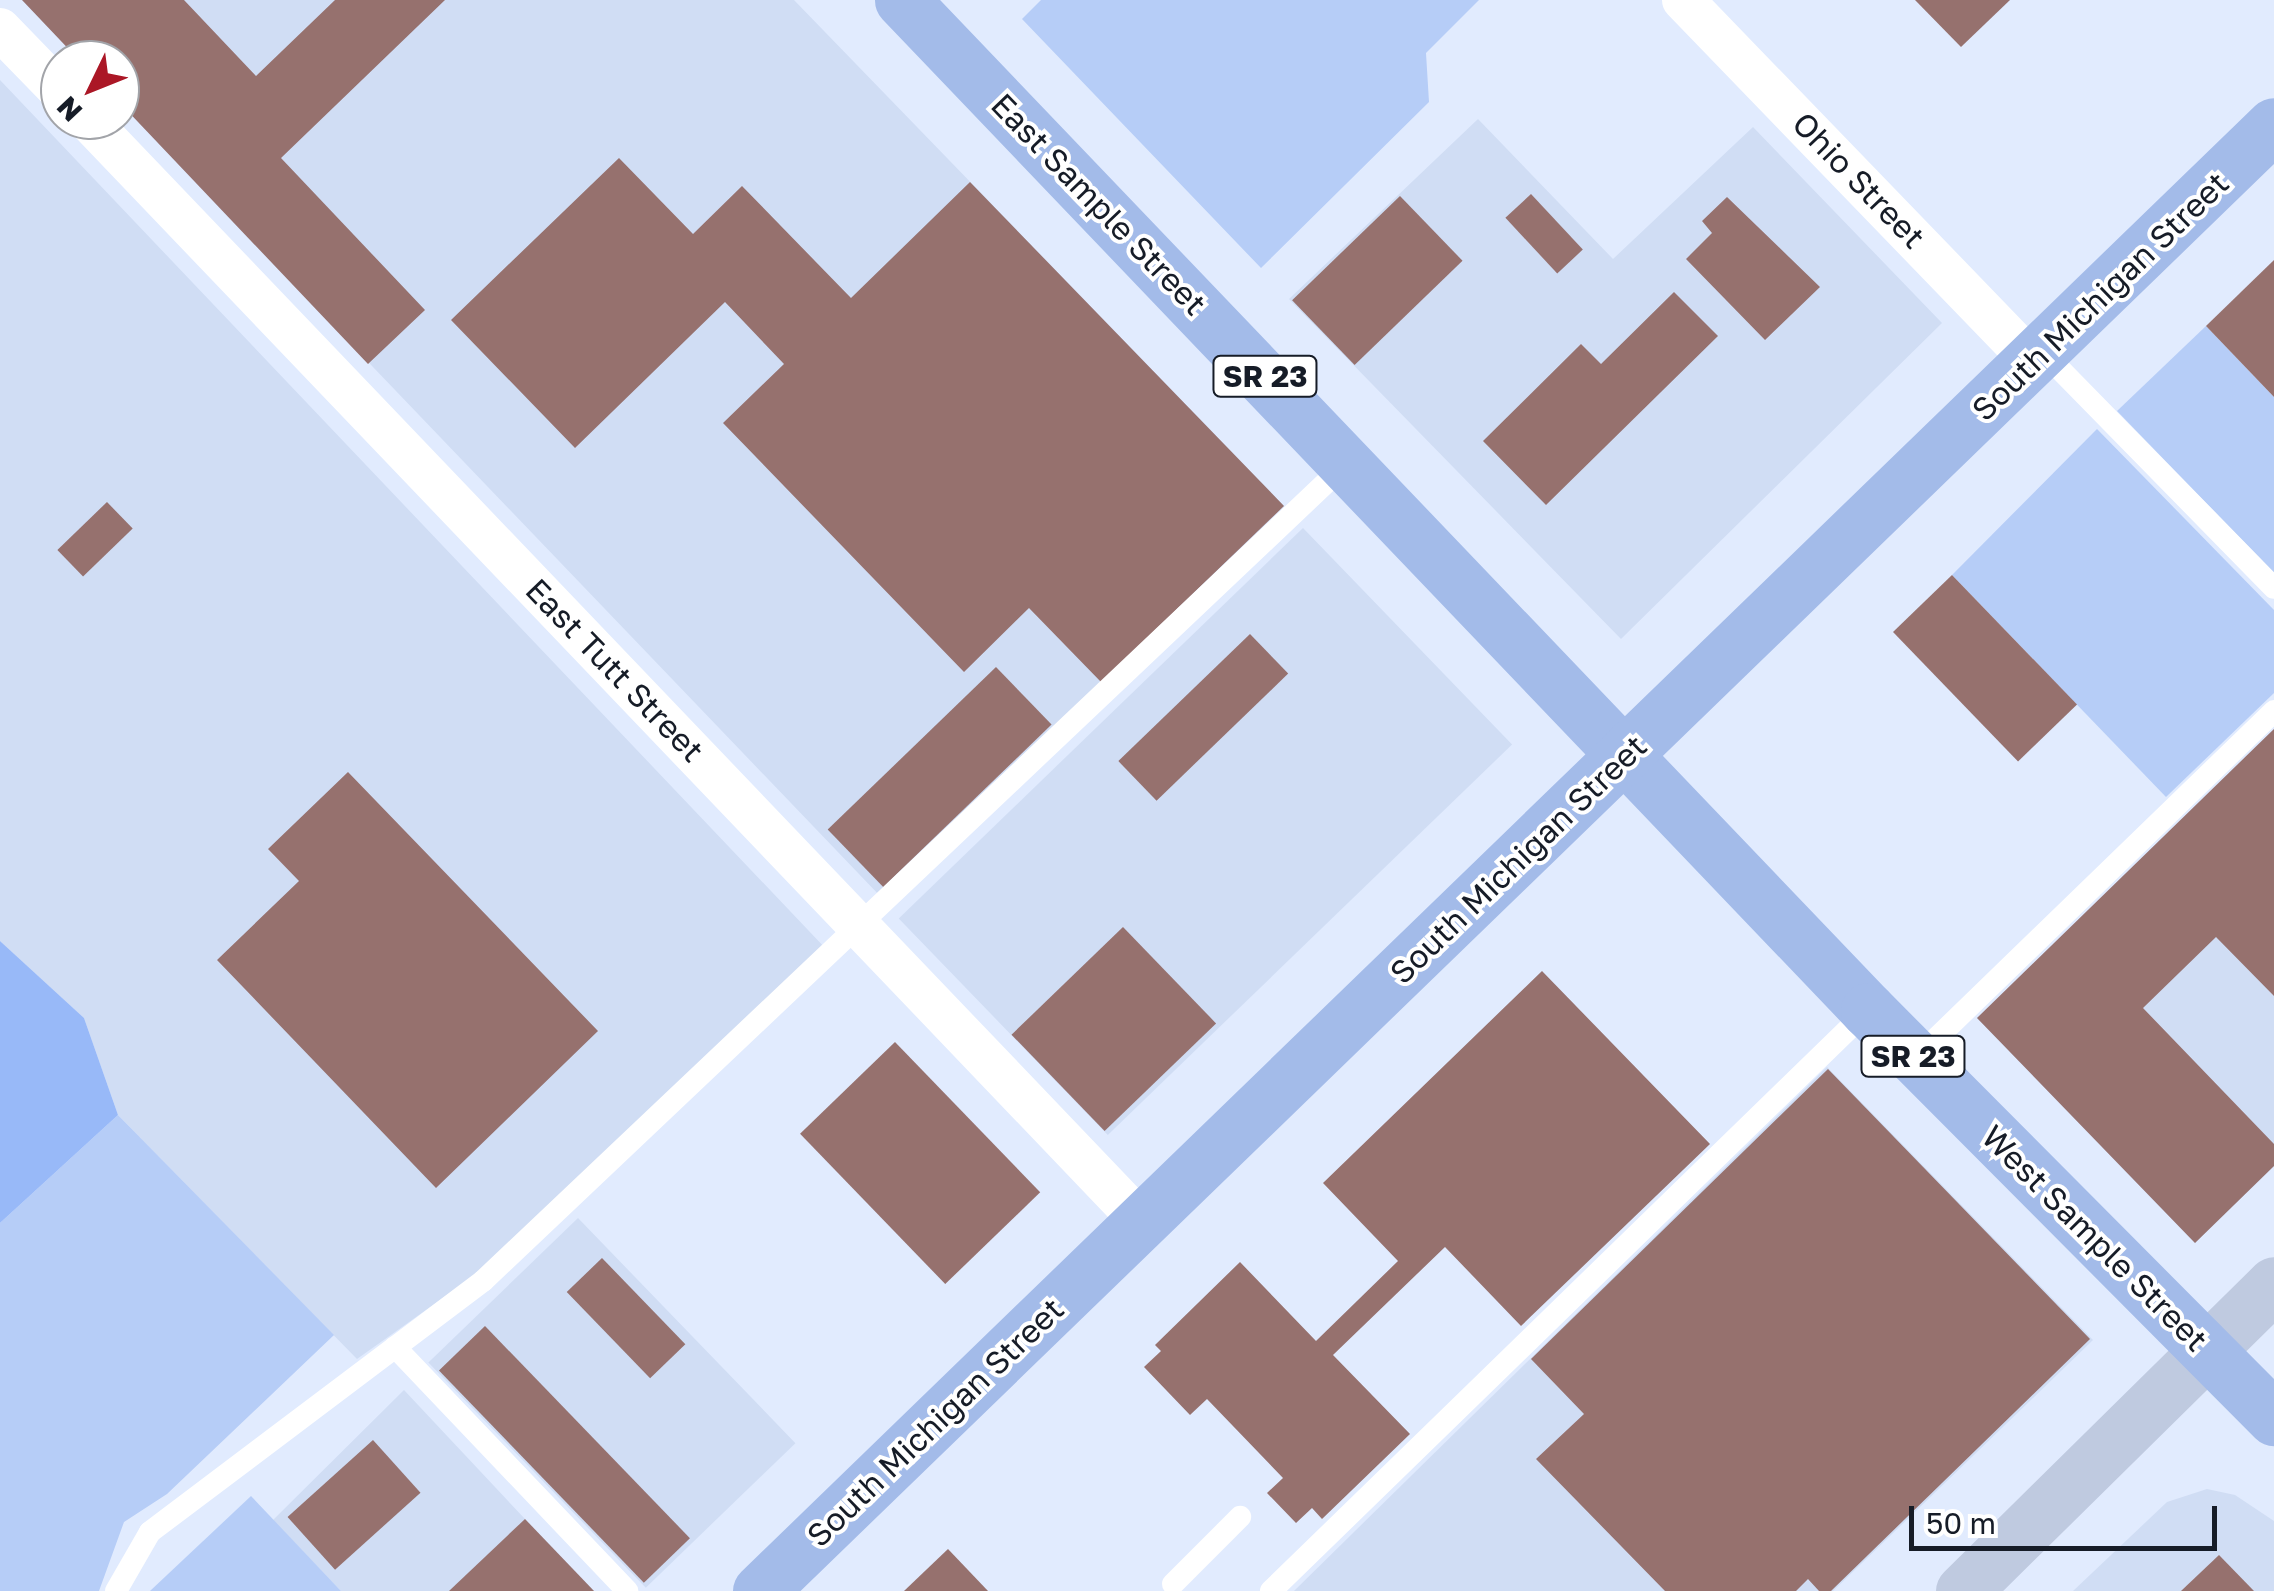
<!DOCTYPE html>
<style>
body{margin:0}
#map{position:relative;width:2274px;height:1591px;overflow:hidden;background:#e1ebfe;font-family:"Golos Text",sans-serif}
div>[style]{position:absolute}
.built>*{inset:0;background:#d0ddf4;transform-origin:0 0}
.green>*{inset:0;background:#b6cdf7}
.forest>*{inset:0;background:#98b9f8}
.building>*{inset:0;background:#96716e;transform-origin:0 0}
.service>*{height:22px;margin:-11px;padding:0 11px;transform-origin:11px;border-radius:11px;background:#fff}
.minor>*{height:42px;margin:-21px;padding:0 21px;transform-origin:21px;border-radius:21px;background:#fff}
.secondary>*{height:55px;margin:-27.5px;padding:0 27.5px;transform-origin:27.5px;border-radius:27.5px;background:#bfcae0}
.primary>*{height:55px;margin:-27.5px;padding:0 27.5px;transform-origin:27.5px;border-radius:27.5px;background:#a3bbe9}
span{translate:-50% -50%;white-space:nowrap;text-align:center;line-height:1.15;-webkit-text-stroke:8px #fff;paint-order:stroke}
.shield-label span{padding:2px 8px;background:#fff;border:2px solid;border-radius:8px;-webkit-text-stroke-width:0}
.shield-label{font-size:30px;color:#161c27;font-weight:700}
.street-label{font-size:32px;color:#161c27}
.north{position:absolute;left:40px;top:40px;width:100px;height:100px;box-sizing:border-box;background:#fff;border:2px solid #a2a4a9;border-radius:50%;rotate:227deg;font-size:28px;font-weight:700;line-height:40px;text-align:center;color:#161c27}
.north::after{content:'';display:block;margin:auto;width:35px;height:45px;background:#ab1726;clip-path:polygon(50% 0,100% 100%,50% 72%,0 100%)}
.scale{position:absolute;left:1909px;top:1506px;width:308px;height:45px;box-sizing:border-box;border:5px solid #161c27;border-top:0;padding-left:12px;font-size:30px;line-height:35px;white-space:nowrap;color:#161c27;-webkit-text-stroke:8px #fff;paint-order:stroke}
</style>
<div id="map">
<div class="built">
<i style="clip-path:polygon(22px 0,794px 0,1284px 506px,881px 897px,120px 103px,120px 60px)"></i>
<i style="clip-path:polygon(0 80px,827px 950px,485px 1268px,357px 1359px,118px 1115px,84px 1018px,0 941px)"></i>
<i style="clip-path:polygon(1478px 119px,1613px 259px,1753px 127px,1942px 323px,1621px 639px,1289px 299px)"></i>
<i style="left:1303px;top:528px;width:301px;height:562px;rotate:46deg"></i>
<i style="clip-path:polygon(2274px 729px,2274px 1166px,2195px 1243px,1977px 1018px)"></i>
<i style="clip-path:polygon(1827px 1067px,2093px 1340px,1833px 1591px,1294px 1591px)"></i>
<i style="left:578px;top:1218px;width:313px;height:208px;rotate:46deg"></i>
<i style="clip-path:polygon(404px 1390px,525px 1519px,594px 1591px,341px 1591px,273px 1520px)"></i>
<i style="clip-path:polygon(2207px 1489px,2235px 1495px,2274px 1521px,2274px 1591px,2073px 1591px,2167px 1502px)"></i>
</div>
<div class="green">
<i style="clip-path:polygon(1041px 0,1479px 0,1426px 53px,1429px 102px,1261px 268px,1022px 19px)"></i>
<i style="clip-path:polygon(2206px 326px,2274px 397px,2274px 573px,2117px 411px)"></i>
<i style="clip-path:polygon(2097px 429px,2274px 610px,2274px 693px,2166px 797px,1952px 575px)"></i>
<i style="clip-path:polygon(118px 1115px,334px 1335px,167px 1494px,124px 1522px,99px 1591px,0 1591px,0 1223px)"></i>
<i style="clip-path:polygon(251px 1496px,341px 1591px,150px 1591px)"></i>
</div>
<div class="forest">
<i style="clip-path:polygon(0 941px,84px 1018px,118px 1115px,0 1223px)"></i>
</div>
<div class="building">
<i style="clip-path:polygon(22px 0,184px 0,256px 76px,335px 0,445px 0,281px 158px,425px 310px,368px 364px,120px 103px,120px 60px,79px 60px)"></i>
<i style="clip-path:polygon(1915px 0,2010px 0,1961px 47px)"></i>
<i style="clip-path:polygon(619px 158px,693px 234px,742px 186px,851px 298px,970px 182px,1284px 506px,1101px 682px,1029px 608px,964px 672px,723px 423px,784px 364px,725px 302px,575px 448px,451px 320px)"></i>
<i style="left:1531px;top:194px;width:76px;height:35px;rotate:47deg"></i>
<i style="left:1400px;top:196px;width:90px;height:150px;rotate:46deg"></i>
<i style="clip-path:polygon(1727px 197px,1820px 287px,1765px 340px,1686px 259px,1712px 233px,1702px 221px)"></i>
<i style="clip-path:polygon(2274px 260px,2274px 397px,2206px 326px)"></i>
<i style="clip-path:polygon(1674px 292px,1718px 336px,1546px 505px,1483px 441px,1581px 344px,1601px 364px)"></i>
<i style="left:107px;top:502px;width:37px;height:69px;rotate:46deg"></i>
<i style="left:1952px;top:575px;width:180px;height:82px;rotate:46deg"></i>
<i style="left:1250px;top:634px;width:55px;height:183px;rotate:46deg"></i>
<i style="left:996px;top:667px;width:80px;height:234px;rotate:46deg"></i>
<i style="clip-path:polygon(2274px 729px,2274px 996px,2216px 937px,2143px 1008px,2274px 1144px,2274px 1166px,2195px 1243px,1977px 1018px)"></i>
<i style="clip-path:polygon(348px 772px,598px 1031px,436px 1188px,217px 960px,299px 881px,268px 849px)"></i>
<i style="left:1123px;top:927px;width:134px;height:155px;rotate:46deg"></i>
<i style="clip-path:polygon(1542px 971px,1710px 1144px,1521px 1326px,1445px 1247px,1333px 1355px,1410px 1434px,1322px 1519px,1312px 1508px,1296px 1523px,1267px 1493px,1283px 1478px,1207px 1399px,1190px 1415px,1144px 1367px,1161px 1351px,1155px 1345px,1240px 1262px,1316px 1341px,1398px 1261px,1323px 1183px)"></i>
<i style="left:895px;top:1042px;width:209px;height:132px;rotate:46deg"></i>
<i style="clip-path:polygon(1828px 1069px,2090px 1339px,1831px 1591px,1819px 1591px,1808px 1579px,1796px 1591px,1665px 1591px,1536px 1459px,1584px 1414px,1531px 1359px)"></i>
<i style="left:602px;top:1258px;width:120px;height:49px;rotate:46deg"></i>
<i style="left:485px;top:1326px;width:295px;height:64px;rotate:46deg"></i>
<i style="left:373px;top:1440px;width:71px;height:115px;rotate:48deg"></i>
<i style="clip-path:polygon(525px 1519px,594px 1591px,449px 1591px)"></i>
<i style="clip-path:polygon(948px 1549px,988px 1591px,904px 1591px)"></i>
<i style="clip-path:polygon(2219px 1555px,2254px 1591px,2181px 1591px)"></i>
</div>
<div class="service">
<i style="left:2043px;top:352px;width:330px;rotate:45.6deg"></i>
<i style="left:1915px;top:1059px;width:500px;rotate:-44.1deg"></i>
<i style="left:395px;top:1347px;width:337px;rotate:46.4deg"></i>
<i style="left:1173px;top:1584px;width:95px;rotate:-45deg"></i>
<i style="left:116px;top:1591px;width:68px;rotate:-60deg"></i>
<i style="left:150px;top:1532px;width:417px;rotate:-37deg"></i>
<i style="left:483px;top:1281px;width:1191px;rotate:-43.44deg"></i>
<i style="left:1271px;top:1591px;width:833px;rotate:-44.22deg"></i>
</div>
<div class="minor">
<i style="left:1683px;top:0;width:504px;rotate:45.97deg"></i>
<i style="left:0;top:29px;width:86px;rotate:45.9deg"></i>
<i style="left:88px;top:120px;width:1525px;rotate:46.28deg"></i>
</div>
<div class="secondary">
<i style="left:1963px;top:1591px;width:437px;rotate:-44.6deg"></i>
</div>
<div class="primary">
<i style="left:902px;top:0;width:1398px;rotate:46.28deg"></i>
<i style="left:1868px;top:1010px;width:576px;rotate:45.14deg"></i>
<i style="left:760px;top:1591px;width:2107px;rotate:-44.08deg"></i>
</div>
<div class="shield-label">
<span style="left:1265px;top:376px">SR 23</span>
<span style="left:1913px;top:1056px">SR 23</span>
</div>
<div class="street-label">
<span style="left:1859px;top:180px;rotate:46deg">Ohio Street</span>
<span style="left:1099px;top:204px;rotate:46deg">East Sample Street</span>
<span style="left:2100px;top:296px;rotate:-44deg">South Michigan Street</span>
<span style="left:615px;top:670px;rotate:46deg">East Tutt Street</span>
<span style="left:1518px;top:859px;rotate:-44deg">South Michigan Street</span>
<span style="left:2095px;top:1238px;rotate:45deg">West Sample Street</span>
<span style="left:935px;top:1422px;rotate:-44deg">South Michigan Street</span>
</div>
<div class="north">N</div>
<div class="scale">50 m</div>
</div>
